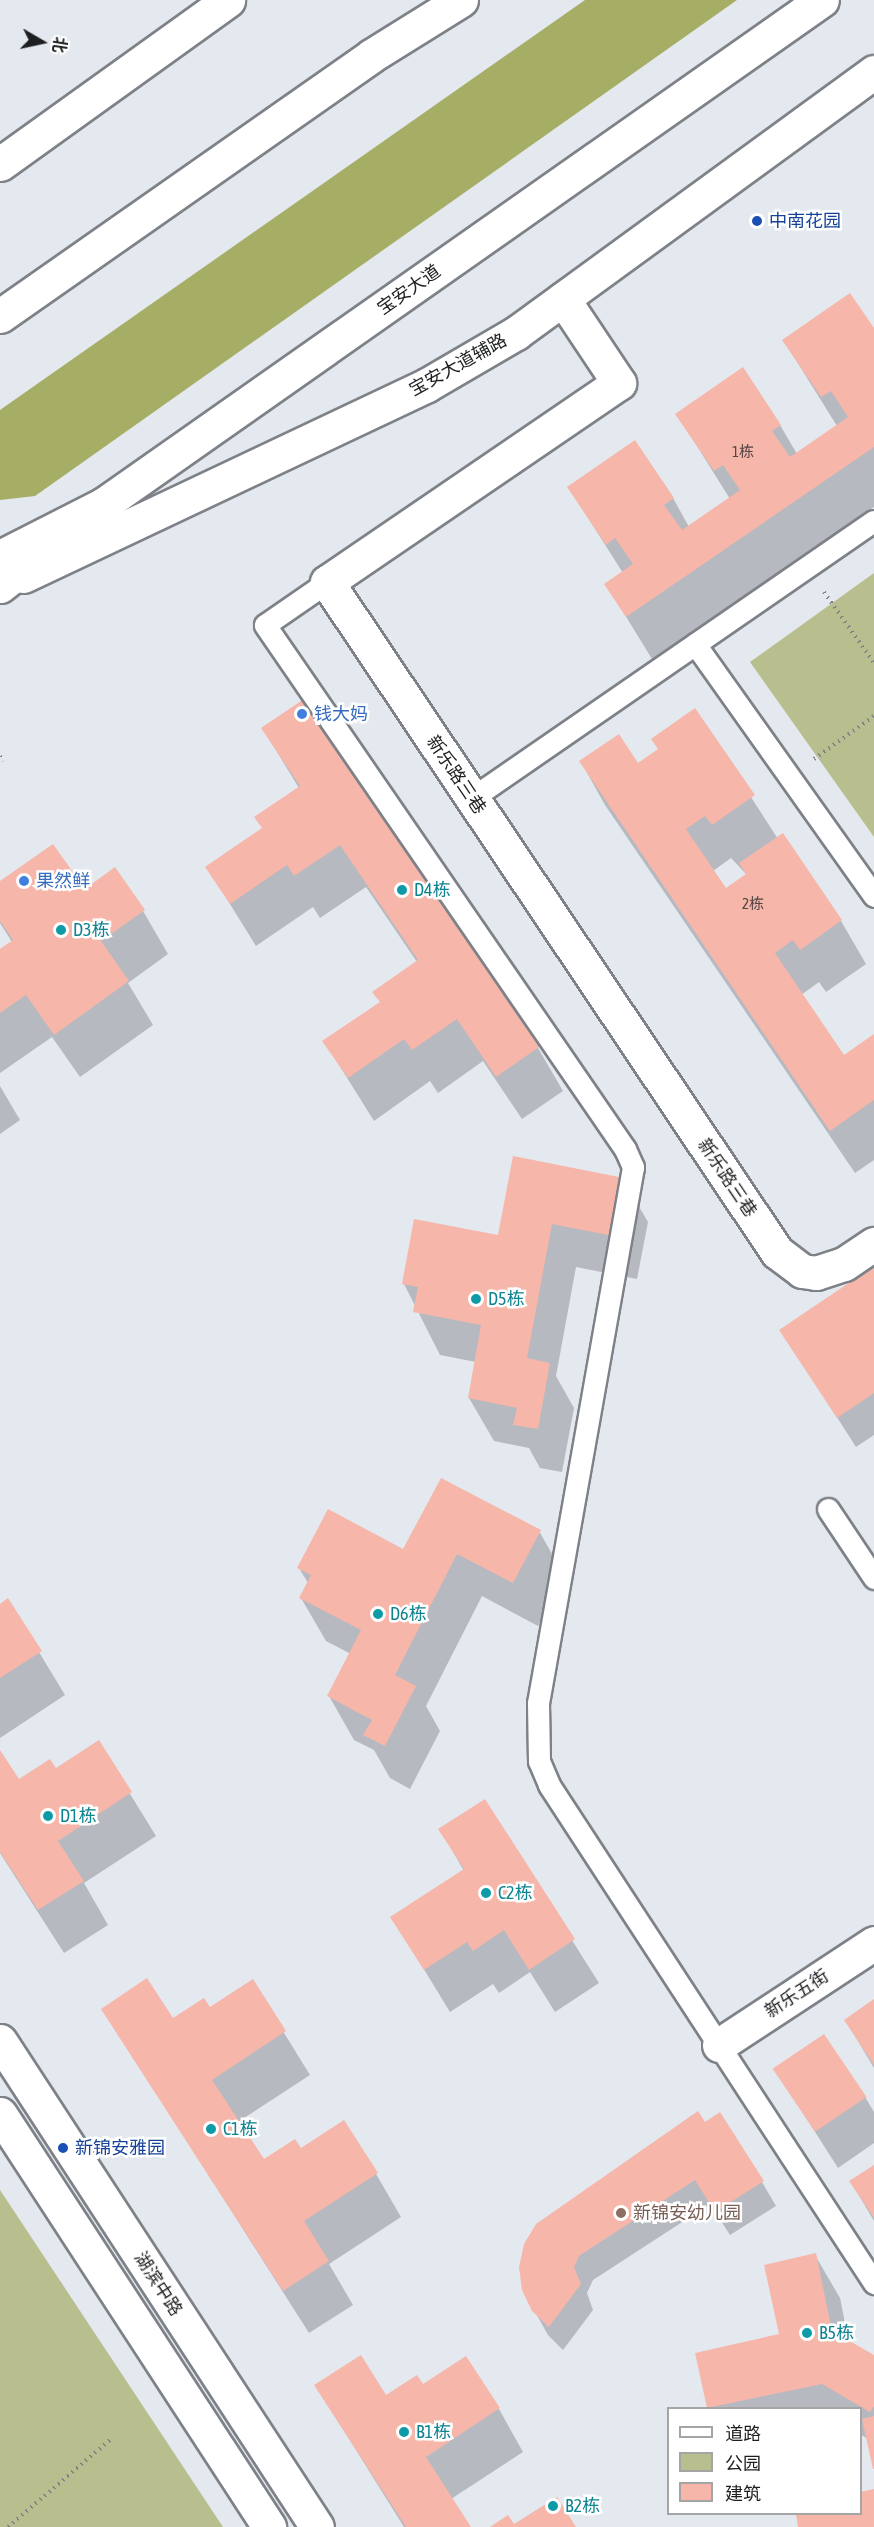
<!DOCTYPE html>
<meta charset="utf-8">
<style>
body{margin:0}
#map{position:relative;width:874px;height:2527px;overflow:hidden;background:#e4e8ef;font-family:"Asap Condensed","Noto Sans SC",sans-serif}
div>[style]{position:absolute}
.green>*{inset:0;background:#b8be8d}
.forest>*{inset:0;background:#a6ad64}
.shadow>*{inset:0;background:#0003}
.building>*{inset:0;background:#f6b6aa;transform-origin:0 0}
.path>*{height:4px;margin-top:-2px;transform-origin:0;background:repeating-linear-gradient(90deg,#7f8286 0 1.5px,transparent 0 6px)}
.roads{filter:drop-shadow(2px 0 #7e8288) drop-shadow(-2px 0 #7e8288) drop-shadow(0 2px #7e8288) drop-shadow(0 -2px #7e8288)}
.lane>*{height:21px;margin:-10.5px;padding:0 10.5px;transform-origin:10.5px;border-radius:10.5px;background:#fff}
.street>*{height:33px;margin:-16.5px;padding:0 16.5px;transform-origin:16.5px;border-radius:16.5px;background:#fff}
.secondary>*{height:33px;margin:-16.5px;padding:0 16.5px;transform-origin:16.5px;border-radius:16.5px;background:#fff}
.primary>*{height:33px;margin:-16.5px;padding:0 16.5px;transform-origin:16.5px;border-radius:16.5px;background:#fff}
.highway>*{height:33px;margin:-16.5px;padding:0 16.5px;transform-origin:16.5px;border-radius:16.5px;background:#fff}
.dots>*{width:16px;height:16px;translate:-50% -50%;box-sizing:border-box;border:3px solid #fff;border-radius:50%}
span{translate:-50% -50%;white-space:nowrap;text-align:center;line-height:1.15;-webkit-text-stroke:5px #fff;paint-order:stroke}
.number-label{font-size:15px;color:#534543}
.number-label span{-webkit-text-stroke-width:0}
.transit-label{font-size:18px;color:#164399}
.left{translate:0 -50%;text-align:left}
.street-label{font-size:18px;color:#1d1f21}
.shop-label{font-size:18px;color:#366cbe}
.culture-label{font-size:18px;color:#0d838f}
.education-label{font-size:18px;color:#785e54}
.legend{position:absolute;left:667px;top:2407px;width:195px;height:108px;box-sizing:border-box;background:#fff;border:2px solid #a5a5a6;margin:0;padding:8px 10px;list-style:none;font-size:18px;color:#1d1f21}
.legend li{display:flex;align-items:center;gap:12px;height:30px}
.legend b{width:30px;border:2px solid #a5a5a6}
.north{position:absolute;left:12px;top:12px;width:60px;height:60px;-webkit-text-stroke:4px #fff;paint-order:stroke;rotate:99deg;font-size:16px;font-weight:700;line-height:24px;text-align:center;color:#1d1f21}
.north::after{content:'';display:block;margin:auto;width:21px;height:27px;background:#1d1f21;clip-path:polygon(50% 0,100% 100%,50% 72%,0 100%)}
</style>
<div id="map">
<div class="green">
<i style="clip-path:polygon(874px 573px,874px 837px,750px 662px)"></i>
<i style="clip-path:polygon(0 2190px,223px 2527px,0 2527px)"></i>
</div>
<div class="forest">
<i style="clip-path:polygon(585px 0,737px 0,35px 496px,0 500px,0 410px)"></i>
</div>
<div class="shadow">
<i style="clip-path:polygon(874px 331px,874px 507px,652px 659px,606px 584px,623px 573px,569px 488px,673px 498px,689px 527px,730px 499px,677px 414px,780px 425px,797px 454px,837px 426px,784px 341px)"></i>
<i style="clip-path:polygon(304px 701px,538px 1048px,563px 1091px,522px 1119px,483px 1061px,438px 1093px,430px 1081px,374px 1121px,324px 1041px,381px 1003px,374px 992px,417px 962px,366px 887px,320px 918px,313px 907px,256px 946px,207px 867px,263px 829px,299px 788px,263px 729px)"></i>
<i style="clip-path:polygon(evenodd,695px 710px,778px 839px,783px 835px,841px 921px,866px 964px,826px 992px,819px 982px,801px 995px,843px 1057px,874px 1036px,874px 1160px,855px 1173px,605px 805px,581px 762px,638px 765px,660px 750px,695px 710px,731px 858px,747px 875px,726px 890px,713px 871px,731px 858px)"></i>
<i style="clip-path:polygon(0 883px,143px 911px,168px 954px,128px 983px,153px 1025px,80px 1077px,52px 1037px,0 1073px,0 951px,12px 942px,0 923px)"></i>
<i style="clip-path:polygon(0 1086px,20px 1120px,0 1134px)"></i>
<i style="clip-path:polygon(623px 1179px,648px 1222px,637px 1279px,576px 1267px,556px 1376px,574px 1408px,562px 1472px,540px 1468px,529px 1448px,494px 1441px,469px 1398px,476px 1362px,440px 1355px,404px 1284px)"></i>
<i style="clip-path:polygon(874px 1267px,874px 1435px,856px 1447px,781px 1330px)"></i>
<i style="clip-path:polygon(539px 1531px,564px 1575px,538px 1626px,482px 1596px,426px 1706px,440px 1731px,410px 1789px,390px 1778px,374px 1750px,354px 1740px,329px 1696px,351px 1654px,326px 1641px,301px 1598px,308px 1583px,299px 1568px)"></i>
<i style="clip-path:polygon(8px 1601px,65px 1695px,0 1738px,0 1606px)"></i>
<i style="clip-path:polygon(98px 1742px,156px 1836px,84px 1883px,108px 1925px,64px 1953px,0 1853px,0 1752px,18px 1781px,55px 1770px)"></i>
<i style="clip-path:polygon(484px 1801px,599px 1983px,555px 2012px,530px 1972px,499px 1993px,493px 1984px,450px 2012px,392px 1917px,464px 1871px,440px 1829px)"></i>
<i style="clip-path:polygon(252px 1981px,310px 2075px,238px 2122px,263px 2161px,300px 2150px,376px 2174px,401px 2217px,329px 2264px,353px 2305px,309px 2333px,103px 2009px,173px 2020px,210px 2009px)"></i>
<i style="clip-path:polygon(874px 2001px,874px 2068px,846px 2021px)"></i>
<i style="clip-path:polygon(775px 2069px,865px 2097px,874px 2112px,874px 2143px,838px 2168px)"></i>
<i style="clip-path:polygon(704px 2124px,762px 2182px,776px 2206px,730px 2235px,710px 2204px,593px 2280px,587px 2293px,593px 2310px,563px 2350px,548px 2335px,523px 2290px)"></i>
<i style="clip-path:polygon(874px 2166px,874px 2221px,851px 2182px)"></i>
<i style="clip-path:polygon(815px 2255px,840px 2298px,849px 2343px,874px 2357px,874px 2467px,868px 2439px,860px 2434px,860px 2408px,709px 2408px,697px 2354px,780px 2336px)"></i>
<i style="clip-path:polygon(316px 2386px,386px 2397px,423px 2386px,499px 2409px,523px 2452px,451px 2499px,469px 2527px,404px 2527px)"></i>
<i style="clip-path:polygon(874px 2490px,874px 2527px,800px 2527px,797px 2514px,860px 2514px)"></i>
</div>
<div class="building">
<i style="clip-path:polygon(850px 293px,874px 328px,874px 447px,626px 617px,604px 584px,633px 564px,615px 538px,606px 545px,567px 487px,635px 440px,674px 498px,664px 505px,682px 530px,740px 490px,723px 465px,714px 471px,675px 414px,743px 367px,781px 425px,772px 431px,790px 457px,848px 417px,831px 391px,821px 397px,782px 340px)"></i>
<i style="clip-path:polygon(304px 699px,539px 1047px,496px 1077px,457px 1019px,412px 1050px,404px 1039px,348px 1078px,322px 1041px,380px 1002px,372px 992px,418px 960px,340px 845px,294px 876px,287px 865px,230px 904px,205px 867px,262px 828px,254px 817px,300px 786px,261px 728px)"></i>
<i style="clip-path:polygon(695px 708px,755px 795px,712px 825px,705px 816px,686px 829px,726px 888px,746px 874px,739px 863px,783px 833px,842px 920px,800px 950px,793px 940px,775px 953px,844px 1055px,874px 1034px,874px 1100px,830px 1131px,579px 761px,619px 734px,638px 763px,658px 749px,651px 739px)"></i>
<i style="clip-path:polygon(53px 844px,85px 889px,115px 867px,145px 910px,101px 941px,129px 981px,54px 1035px,26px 995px,0 1013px,0 949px,13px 940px,0 921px,0 881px)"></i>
<i style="clip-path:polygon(513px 1156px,624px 1178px,613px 1236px,552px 1224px,527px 1358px,550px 1363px,538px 1429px,513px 1425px,517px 1408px,468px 1398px,481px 1325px,413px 1312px,418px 1287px,402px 1284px,414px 1219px,498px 1235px)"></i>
<i style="clip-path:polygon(874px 1266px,874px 1393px,837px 1418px,779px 1330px)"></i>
<i style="clip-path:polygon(441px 1478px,541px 1530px,513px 1583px,457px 1554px,395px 1675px,416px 1686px,385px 1746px,363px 1735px,372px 1720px,327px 1696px,361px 1630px,299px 1598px,311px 1575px,297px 1568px,328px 1509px,403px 1549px)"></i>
<i style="clip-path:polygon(8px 1598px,42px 1651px,0 1678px,0 1604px)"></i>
<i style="clip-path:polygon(99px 1740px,132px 1792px,58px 1841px,84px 1881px,38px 1910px,0 1852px,0 1750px,19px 1779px,50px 1759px,56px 1768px)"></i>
<i style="clip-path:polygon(485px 1799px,575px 1939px,529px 1970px,504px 1930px,473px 1951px,467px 1942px,424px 1970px,390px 1917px,464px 1869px,438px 1829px)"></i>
<i style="clip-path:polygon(147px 1978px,173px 2018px,204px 1998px,210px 2007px,253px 1979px,286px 2031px,212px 2080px,264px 2159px,295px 2139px,301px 2148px,344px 2120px,378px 2173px,304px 2221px,329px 2261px,283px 2291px,101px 2009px)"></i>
<i style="clip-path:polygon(874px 1999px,874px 2065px,844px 2020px)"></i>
<i style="left:824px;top:2034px;width:76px;height:62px;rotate:56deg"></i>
<i style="clip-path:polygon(698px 2111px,705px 2122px,720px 2112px,764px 2181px,715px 2212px,695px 2180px,579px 2256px,574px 2267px,581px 2284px,549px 2327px,532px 2311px,522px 2290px,519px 2267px,524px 2244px,536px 2224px)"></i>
<i style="clip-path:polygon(874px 2165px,874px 2218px,849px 2181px)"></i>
<i style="clip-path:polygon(816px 2253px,832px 2331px,874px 2355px,874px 2406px,870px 2412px,822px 2384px,707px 2408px,695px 2353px,779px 2334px,764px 2265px)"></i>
<i style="clip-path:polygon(361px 2355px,386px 2395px,417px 2375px,423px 2384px,466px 2356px,500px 2408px,426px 2457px,471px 2527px,406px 2527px,314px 2385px)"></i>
<i style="clip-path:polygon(874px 2416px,874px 2469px,873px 2469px,862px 2419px)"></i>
<i style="clip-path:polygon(874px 2489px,874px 2527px,798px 2527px,796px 2514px,860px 2514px,860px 2492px)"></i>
<i style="clip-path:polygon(557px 2497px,576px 2527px,490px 2527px,508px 2515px,514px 2524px)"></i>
</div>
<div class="path">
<i style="left:824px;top:592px;width:87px;rotate:54.8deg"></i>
<i style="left:0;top:756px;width:6px;rotate:59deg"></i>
<i style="left:814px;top:759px;width:74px;rotate:-35.6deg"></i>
<i style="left:8px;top:2527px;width:134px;rotate:-40.5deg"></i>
</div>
<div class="roads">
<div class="lane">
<i style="left:327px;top:582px;width:75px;rotate:145.3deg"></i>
<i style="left:265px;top:625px;width:636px;rotate:55.51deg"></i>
<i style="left:625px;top:1149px;width:20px;rotate:66deg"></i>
<i style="left:633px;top:1167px;width:544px;rotate:100.05deg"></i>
<i style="left:538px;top:1703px;width:58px;rotate:89deg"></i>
<i style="left:539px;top:1761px;width:26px;rotate:67deg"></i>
<i style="left:549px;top:1785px;width:595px;rotate:56.87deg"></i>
<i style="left:695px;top:644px;width:309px;rotate:54.6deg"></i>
<i style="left:472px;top:798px;width:488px;rotate:-34.6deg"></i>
<i style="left:828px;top:1509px;width:83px;rotate:56.3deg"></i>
</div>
<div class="street">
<i style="left:563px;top:299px;width:101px;rotate:56.3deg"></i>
<i style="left:619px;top:383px;width:353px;rotate:145.7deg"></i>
<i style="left:327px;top:582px;width:807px;rotate:56.11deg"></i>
<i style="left:777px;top:1252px;width:31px;rotate:37deg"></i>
<i style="left:802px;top:1271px;width:14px;rotate:8deg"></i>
<i style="left:816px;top:1273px;width:29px;rotate:-18deg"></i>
<i style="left:844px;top:1264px;width:36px;rotate:-34deg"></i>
<i style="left:719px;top:2045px;width:186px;rotate:-33.3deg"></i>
</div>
<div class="secondary">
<i style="left:0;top:164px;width:281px;rotate:-35.7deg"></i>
<i style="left:23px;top:576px;width:447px;rotate:-25.3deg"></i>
<i style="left:427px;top:385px;width:103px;rotate:-30.3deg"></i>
<i style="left:516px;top:333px;width:443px;rotate:-36.1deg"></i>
<i style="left:0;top:2041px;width:580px;rotate:56.89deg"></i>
<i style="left:0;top:2114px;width:493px;rotate:56.9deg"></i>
</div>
<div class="primary">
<i style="left:0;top:316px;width:453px;rotate:-35deg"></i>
<i style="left:371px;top:56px;width:106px;rotate:-31.9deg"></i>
<i style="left:0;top:586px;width:132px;rotate:-38.3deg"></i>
<i style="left:104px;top:504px;width:877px;rotate:-35.07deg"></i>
</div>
<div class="highway">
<i style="left:0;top:557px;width:117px;rotate:-27deg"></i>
</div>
</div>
<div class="dots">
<i style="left:757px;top:221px;background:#1a4fb4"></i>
<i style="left:302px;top:714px;background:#3f7fe0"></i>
<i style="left:24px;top:881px;background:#3f7fe0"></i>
<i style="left:402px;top:890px;background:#0f9aa8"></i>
<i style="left:61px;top:930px;background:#0f9aa8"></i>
<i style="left:476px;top:1299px;background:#0f9aa8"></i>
<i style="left:378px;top:1614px;background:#0f9aa8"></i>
<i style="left:48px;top:1816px;background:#0f9aa8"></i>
<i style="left:486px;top:1893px;background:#0f9aa8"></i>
<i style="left:211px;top:2129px;background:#0f9aa8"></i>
<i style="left:63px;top:2148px;background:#1a4fb4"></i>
<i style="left:621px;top:2213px;background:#8d6e63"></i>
<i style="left:807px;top:2333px;background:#0f9aa8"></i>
<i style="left:404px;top:2432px;background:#0f9aa8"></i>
<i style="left:553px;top:2506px;background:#0f9aa8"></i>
</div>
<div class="number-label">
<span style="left:743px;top:452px">1栋</span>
<span style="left:753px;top:904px">2栋</span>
</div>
<div class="transit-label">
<span class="left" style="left:769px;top:221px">中南花园</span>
<span class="left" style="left:75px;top:2148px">新锦安雅园</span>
</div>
<div class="street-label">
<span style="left:409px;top:290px;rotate:-35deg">宝安大道</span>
<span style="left:458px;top:365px;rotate:-29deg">宝安大道辅路</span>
<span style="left:456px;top:775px;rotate:56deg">新乐路三巷</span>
<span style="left:727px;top:1178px;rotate:56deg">新乐路三巷</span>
<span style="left:797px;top:1994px;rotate:-33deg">新乐五街</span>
<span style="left:158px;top:2284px;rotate:57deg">湖滨中路</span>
</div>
<div class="shop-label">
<span class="left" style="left:314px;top:714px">钱大妈</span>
<span class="left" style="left:36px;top:881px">果然鲜</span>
</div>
<div class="culture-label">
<span class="left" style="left:414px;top:890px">D4栋</span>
<span class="left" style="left:73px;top:930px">D3栋</span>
<span class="left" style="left:488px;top:1299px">D5栋</span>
<span class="left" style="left:390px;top:1614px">D6栋</span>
<span class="left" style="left:60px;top:1816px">D1栋</span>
<span class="left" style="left:498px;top:1893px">C2栋</span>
<span class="left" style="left:223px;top:2129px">C1栋</span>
<span class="left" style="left:819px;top:2333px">B5栋</span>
<span class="left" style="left:416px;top:2432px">B1栋</span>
<span class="left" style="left:565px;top:2506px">B2栋</span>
</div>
<div class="education-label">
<span class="left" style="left:633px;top:2213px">新锦安幼儿园</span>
</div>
<ul class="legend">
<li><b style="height:8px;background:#fff"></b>道路</li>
<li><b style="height:16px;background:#b8be8d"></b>公园</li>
<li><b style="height:16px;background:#f6b6aa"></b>建筑</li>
</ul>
<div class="north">北</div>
</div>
